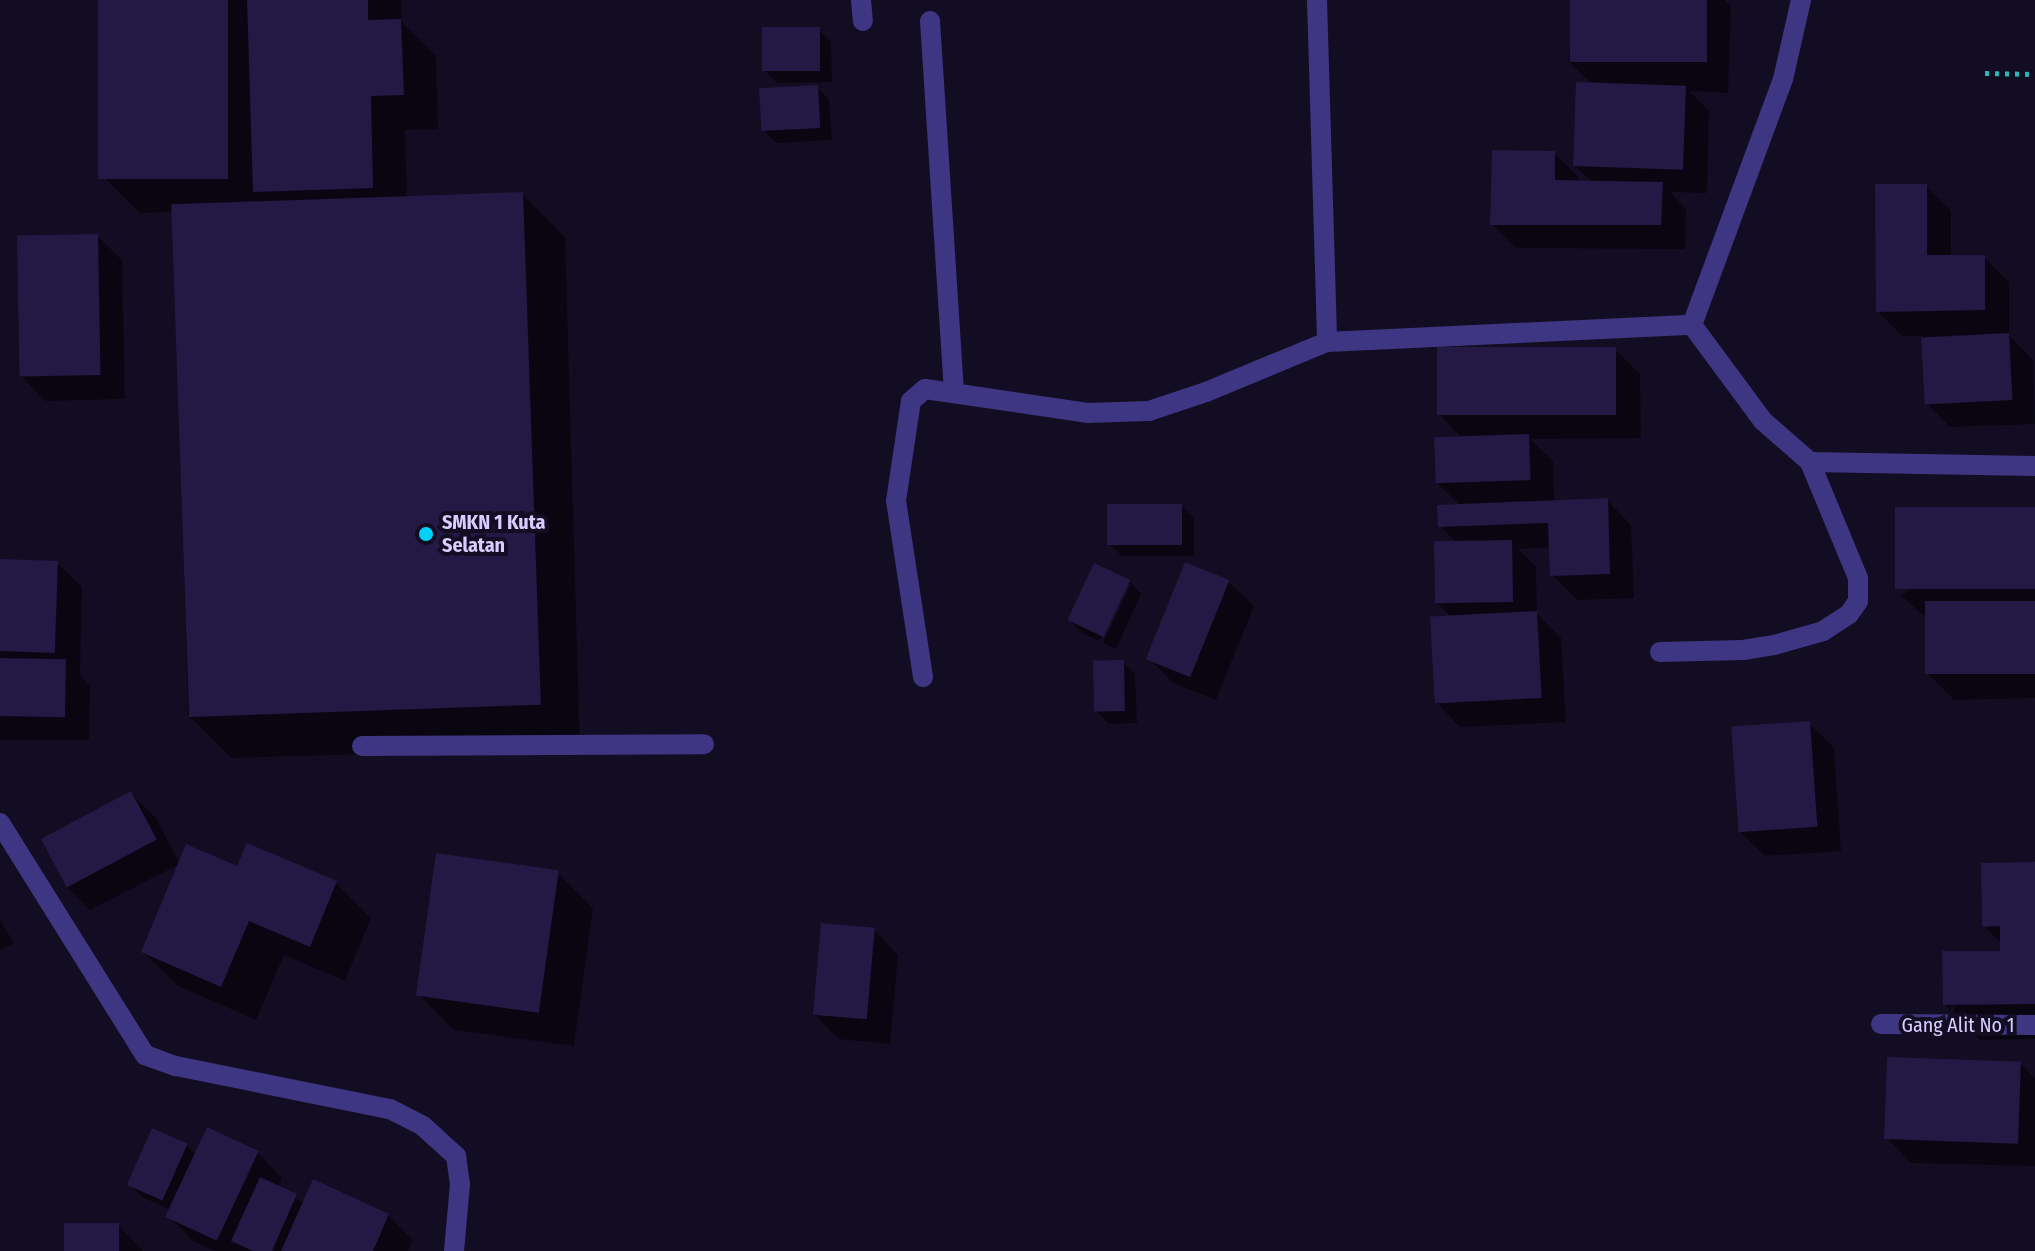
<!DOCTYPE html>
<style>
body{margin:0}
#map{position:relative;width:2035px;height:1251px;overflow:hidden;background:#120d22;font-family:"Fira Sans Condensed",sans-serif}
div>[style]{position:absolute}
.shadow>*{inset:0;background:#0007}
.building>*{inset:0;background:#241844;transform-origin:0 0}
.path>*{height:5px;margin-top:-2.5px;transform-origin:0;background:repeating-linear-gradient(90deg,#2ab7b8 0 4px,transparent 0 10px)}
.lane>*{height:20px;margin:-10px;padding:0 10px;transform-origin:10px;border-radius:10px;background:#3e3683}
.street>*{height:20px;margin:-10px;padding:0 10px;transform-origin:10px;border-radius:10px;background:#3e3683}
.dots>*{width:22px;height:22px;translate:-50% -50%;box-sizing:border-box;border:4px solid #120d22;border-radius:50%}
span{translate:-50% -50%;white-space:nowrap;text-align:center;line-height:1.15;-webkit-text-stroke:8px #120d22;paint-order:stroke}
.poi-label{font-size:20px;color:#d7ceff;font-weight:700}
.left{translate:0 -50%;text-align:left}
.street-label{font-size:20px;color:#d7ceff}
</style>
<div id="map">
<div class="shadow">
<i style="clip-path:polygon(100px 0,401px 0,402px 22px,436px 56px,438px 129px,405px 130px,407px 197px,522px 194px,565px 237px,580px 748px,231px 758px,188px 715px,173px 212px,140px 213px,105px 178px)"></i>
<i style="clip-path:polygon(1572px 0,1725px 0,1731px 6px,1728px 93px,1689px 91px,1709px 111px,1707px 193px,1670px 192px,1686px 209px,1685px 249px,1516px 248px,1492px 224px,1554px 153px,1579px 178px,1579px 182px,1593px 183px,1575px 166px,1592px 84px,1569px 62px)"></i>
<i style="clip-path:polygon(819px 30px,831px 42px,832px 82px,777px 83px,765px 71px)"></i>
<i style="clip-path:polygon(817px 87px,829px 99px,832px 140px,776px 143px,764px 131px)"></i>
<i style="clip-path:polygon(1926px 186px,1951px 211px,1951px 257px,1984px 257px,2009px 282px,2009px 335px,2033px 360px,2035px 424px,1950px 427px,1925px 402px,1923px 336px,1902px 336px,1878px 312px)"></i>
<i style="clip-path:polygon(97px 236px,122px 260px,125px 399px,45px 401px,21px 376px)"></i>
<i style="clip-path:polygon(1616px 350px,1640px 374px,1641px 438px,1530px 439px,1553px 461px,1554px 502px,1607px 500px,1631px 525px,1634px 598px,1577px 600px,1552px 575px,1551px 547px,1518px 549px,1536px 567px,1537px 614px,1561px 638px,1566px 722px,1460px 727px,1436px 702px,1451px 617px,1436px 602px,1457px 543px,1440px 526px,1461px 506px,1437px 483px,1463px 439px,1439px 414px)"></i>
<i style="clip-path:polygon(1182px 506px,1194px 518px,1194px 556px,1122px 556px,1109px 544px)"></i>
<i style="clip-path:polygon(2035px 509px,2035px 698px,1954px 700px,1929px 675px,1928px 620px,1901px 595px)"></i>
<i style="clip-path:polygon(0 561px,57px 563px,82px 587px,80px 675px,90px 686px,89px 740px,0 740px,0 660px,3px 660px,0 657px)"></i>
<i style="clip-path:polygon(1129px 581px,1141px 594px,1116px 649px,1103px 643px,1131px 584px,1126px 584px,1099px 641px,1081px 632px,1069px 620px)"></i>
<i style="clip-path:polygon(1229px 582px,1254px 606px,1216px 700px,1173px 683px,1149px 658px)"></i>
<i style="clip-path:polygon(1123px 662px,1135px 674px,1137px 723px,1109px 724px,1096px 711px)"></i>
<i style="clip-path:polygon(1809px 723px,1834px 748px,1841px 851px,1765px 856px,1740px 832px)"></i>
<i style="clip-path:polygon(131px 793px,156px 818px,180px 864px,90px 910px,65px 885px)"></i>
<i style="clip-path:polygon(2035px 864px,2035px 1039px,1980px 1040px,1945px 1005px,2002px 953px,2002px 944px,1984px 926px)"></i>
<i style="clip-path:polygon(238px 869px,336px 883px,371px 918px,345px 981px,284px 955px,256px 1020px,178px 986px,143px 952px)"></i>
<i style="clip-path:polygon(558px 873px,593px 908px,574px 1046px,454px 1030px,419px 995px)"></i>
<i style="clip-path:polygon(0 920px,14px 943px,0 950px)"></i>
<i style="clip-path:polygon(874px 930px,898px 955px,890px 1044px,838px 1039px,814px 1014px)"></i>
<i style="clip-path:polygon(2020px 1063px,2035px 1078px,2035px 1166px,1911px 1163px,1887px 1138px)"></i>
<i style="clip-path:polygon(187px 1145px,196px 1155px,258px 1153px,282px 1178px,278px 1187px,304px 1204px,388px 1215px,413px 1240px,408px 1251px,214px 1251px,193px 1241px,168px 1216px,171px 1210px,142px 1197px,130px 1185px)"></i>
<i style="clip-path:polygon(118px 1225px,143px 1251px,67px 1251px)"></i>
</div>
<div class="building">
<i style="left:98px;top:0;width:130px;height:179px"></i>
<i style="clip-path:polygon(247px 0,368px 0,368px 20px,401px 19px,404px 95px,371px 96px,373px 188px,253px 192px)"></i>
<i style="left:1570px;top:0;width:137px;height:62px"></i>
<i style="left:820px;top:27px;width:44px;height:58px;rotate:90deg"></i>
<i style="left:1576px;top:82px;width:110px;height:84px;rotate:2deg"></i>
<i style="left:818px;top:85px;width:43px;height:59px;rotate:87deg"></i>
<i style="clip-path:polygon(1492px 150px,1555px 151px,1555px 180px,1663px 182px,1661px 225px,1490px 225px)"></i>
<i style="clip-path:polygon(1875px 184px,1927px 184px,1927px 255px,1985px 255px,1985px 310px,1876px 312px)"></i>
<i style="left:523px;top:192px;width:513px;height:352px;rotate:88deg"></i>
<i style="left:98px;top:234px;width:141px;height:81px;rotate:89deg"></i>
<i style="left:2009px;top:333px;width:67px;height:88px;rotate:87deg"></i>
<i style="left:1437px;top:347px;width:179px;height:68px"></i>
<i style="left:1529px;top:434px;width:46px;height:95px;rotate:88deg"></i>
<i style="clip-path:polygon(1608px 498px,1610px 574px,1550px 576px,1548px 523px,1438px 527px,1437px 505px)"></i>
<i style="left:1107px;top:504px;width:75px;height:41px"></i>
<i style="left:2035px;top:507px;width:82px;height:140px;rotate:90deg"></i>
<i style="left:1512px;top:540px;width:62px;height:78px;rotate:89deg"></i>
<i style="left:0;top:559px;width:58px;height:92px;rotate:2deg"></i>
<i style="left:1185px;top:562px;width:48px;height:105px;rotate:22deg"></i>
<i style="left:1094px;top:563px;width:40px;height:63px;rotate:25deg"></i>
<i style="left:2035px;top:601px;width:73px;height:110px;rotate:90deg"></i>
<i style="left:1537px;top:611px;width:87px;height:107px;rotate:87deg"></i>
<i style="left:0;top:658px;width:66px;height:58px;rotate:1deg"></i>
<i style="left:1124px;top:660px;width:51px;height:31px;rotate:89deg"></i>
<i style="left:1810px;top:721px;width:106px;height:79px;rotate:86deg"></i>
<i style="left:131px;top:791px;width:55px;height:102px;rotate:62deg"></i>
<i style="clip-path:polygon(247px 843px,337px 881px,310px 947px,249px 921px,221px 987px,141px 952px,186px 844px,237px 866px)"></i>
<i style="left:436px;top:853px;width:124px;height:144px;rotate:8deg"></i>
<i style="clip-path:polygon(2035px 862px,2035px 1004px,1943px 1005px,1942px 951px,2000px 951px,2000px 926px,1982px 927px,1981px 863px)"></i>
<i style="left:821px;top:923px;width:54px;height:92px;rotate:5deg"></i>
<i style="left:1887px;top:1057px;width:134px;height:82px;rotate:2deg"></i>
<i style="left:207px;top:1127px;width:57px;height:99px;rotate:25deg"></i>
<i style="left:152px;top:1128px;width:39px;height:62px;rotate:24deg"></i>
<i style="clip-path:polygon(260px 1177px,297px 1194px,272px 1251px,253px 1251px,231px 1241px)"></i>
<i style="clip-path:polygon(313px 1179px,389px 1214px,373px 1251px,281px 1251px)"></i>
<i style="left:119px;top:1223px;width:28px;height:55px;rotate:90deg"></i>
</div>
<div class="path">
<i style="left:1985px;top:73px;width:50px;rotate:1.1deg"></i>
</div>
<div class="lane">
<i style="left:362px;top:746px;width:342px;rotate:-0.3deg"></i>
<i style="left:1881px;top:1024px;width:154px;rotate:0.4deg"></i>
</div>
<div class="street">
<i style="left:861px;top:0;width:21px;rotate:85deg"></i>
<i style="left:1317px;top:0;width:342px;rotate:88.3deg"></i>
<i style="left:1801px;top:0;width:81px;rotate:102.8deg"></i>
<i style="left:1783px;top:79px;width:262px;rotate:110.3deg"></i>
<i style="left:1692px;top:325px;width:119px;rotate:53.5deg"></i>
<i style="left:1763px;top:421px;width:62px;rotate:41.1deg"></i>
<i style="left:1810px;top:462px;width:225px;rotate:1deg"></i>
<i style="left:930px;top:21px;width:371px;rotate:86.3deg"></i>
<i style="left:1660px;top:652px;width:83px;rotate:-1.4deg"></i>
<i style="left:1743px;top:650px;width:31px;rotate:-9deg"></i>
<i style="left:1774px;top:645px;width:51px;rotate:-15.9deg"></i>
<i style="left:1823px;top:631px;width:31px;rotate:-33deg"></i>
<i style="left:1849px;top:614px;width:16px;rotate:-55deg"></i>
<i style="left:1858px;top:601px;width:23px;rotate:-90deg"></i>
<i style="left:1858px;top:578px;width:126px;rotate:-112.5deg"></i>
<i style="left:923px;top:677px;width:178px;rotate:-98.7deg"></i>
<i style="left:896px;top:501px;width:101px;rotate:-81.5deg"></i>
<i style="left:911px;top:401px;width:18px;rotate:-41deg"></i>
<i style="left:925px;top:389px;width:164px;rotate:8.4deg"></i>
<i style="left:1087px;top:413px;width:62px;rotate:-1.8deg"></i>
<i style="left:1149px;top:411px;width:60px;rotate:-18.4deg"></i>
<i style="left:1206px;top:392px;width:131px;rotate:-22.5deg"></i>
<i style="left:1327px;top:342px;width:365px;rotate:-2.7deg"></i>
<i style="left:0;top:823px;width:274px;rotate:58deg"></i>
<i style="left:145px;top:1055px;width:33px;rotate:20deg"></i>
<i style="left:176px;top:1066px;width:218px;rotate:11.4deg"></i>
<i style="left:390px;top:1109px;width:37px;rotate:27deg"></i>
<i style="left:423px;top:1126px;width:45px;rotate:42.3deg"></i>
<i style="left:456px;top:1156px;width:28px;rotate:82deg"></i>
<i style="left:460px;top:1184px;width:67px;rotate:95.1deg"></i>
</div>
<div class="dots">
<i style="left:426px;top:534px;background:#00d1f9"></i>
</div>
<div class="poi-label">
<span class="left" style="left:442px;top:534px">SMKN 1 Kuta<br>Selatan</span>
</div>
<div class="street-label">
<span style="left:1958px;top:1025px">Gang Alit No 1</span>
</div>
</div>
